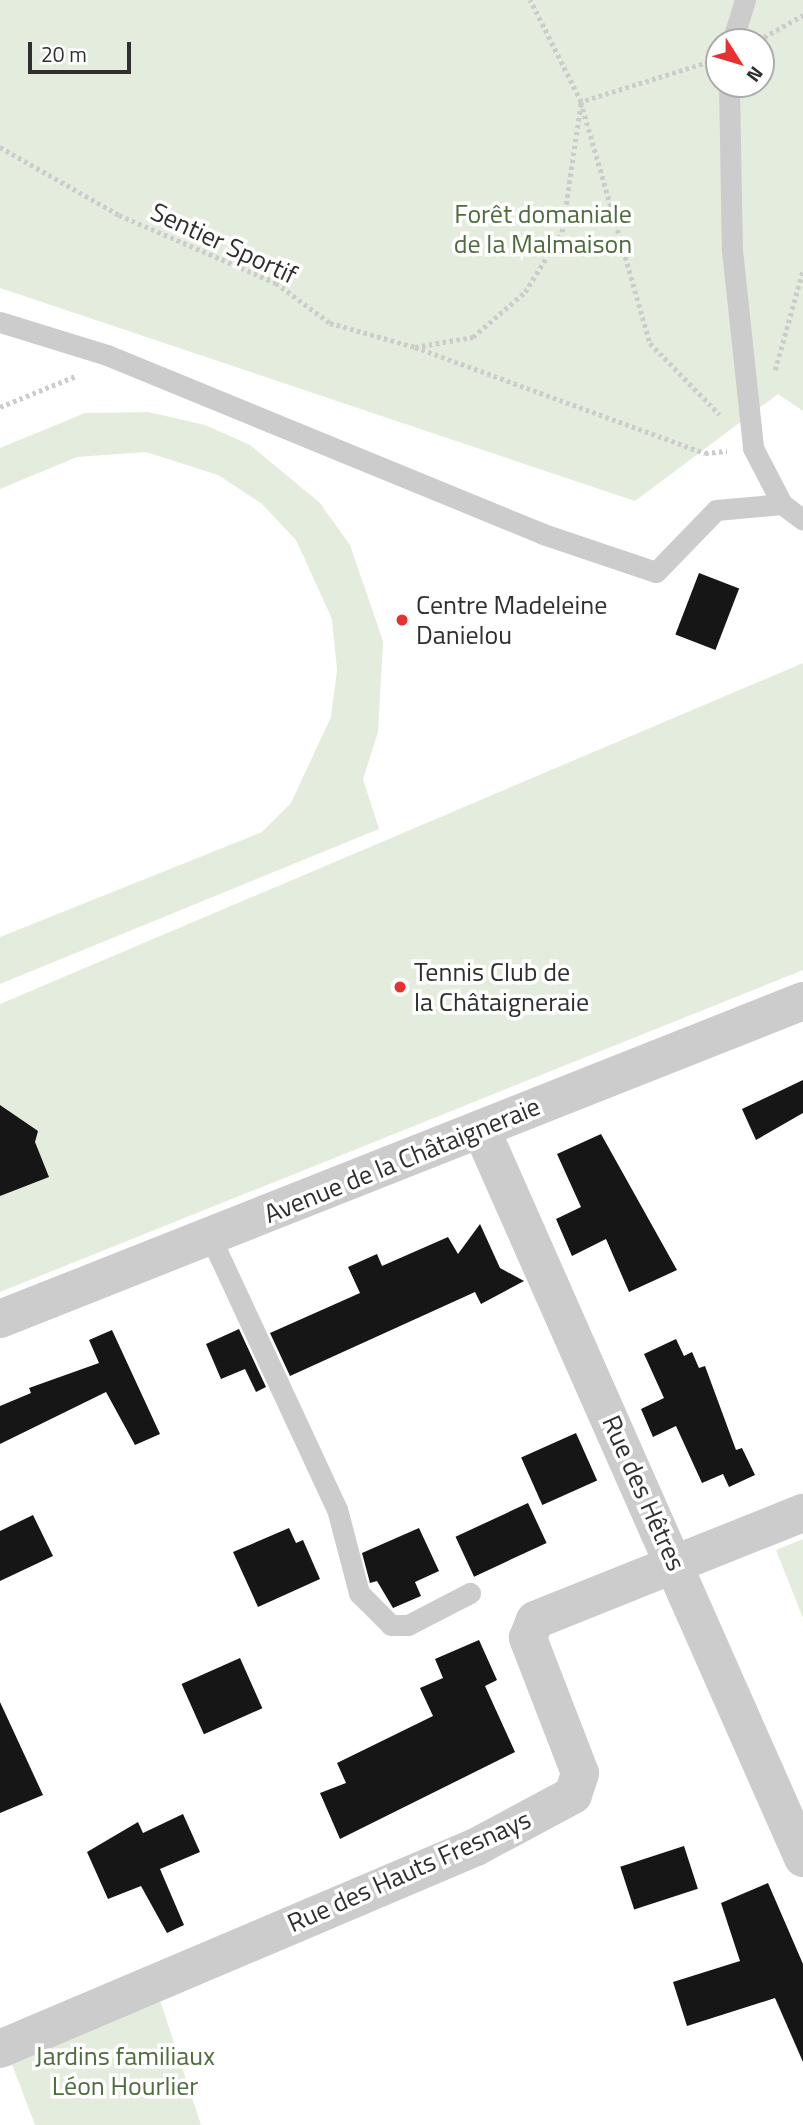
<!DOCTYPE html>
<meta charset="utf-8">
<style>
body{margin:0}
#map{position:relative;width:803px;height:2125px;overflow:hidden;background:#fff;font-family:"Titillium Web",sans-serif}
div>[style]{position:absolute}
.green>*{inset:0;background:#e4eddd}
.building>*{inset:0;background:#161616;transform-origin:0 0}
.path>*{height:4.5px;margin-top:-2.25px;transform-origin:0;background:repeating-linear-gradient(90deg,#ccc 0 3.5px,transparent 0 7px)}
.service>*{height:21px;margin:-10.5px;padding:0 10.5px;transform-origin:10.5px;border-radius:10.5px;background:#ccc}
.minor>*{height:38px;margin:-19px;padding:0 19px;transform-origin:19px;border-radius:19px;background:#ccc}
.dots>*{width:19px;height:19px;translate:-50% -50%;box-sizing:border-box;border:4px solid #fff;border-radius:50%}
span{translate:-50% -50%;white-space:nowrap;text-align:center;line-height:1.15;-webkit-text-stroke:7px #fff;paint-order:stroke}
.park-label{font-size:26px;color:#4f6c3c}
.street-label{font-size:26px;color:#2f2f2f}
.poi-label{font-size:26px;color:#2f2f2f}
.left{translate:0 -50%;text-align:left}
.north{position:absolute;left:705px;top:28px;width:70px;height:70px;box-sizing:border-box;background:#fff;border:2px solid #acacac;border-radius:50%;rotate:127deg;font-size:19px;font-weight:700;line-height:28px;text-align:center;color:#2f2f2f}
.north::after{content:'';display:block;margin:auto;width:24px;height:32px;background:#e73130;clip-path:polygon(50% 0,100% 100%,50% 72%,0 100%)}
.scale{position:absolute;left:28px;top:42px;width:103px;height:32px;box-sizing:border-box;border:4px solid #2f2f2f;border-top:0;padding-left:9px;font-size:21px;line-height:24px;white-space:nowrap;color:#2f2f2f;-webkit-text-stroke:5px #fff;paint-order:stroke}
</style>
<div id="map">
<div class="green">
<i style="clip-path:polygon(evenodd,0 0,803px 0,803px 411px,778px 394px,635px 501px,0 288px,0 0,719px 42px,761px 42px,761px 84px,719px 84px,719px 42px)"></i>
<i style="clip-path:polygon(148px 412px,205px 425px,250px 445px,320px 503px,350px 545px,383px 641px,378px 732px,363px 779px,379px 829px,0 984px,0 937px,262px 832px,291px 803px,331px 717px,337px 670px,332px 619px,296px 540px,262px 504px,218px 475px,146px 452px,77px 457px,0 489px,0 448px,85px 413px)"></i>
<i style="clip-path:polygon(803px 663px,803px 970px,0 1292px,0 1004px)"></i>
<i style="clip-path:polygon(803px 1539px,803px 1618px,776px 1550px)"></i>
<i style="clip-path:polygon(159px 1997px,201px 2125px,35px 2125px,10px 2059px)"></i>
</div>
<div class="building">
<i style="left:699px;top:573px;width:43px;height:66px;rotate:21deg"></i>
<i style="clip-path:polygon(803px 1080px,803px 1113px,756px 1140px,742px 1109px)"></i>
<i style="clip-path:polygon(0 1105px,38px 1131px,35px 1142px,49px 1177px,0 1196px)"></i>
<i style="clip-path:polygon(601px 1134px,677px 1270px,629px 1292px,606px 1239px,572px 1256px,556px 1219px,581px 1207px,557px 1154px)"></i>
<i style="clip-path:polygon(480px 1224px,500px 1268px,524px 1281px,481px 1304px,475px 1292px,290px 1376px,270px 1333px,360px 1293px,348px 1267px,377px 1254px,382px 1266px,448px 1237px,458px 1254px)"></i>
<i style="clip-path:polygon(239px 1329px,266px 1387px,256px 1392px,245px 1369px,221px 1379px,206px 1344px)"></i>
<i style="clip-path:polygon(112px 1330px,160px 1434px,135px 1445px,106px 1392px,0 1444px,0 1406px,31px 1393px,29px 1388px,99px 1363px,89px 1340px)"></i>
<i style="clip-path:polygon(676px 1339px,684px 1356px,692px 1352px,699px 1368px,705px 1366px,736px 1450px,742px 1448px,755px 1475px,729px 1487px,723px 1474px,702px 1483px,676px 1426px,653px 1437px,641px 1409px,664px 1398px,644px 1354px)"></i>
<i style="left:576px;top:1433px;width:52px;height:60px;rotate:66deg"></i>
<i style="left:528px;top:1503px;width:44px;height:80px;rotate:65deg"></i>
<i style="clip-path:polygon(33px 1515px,53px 1556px,0 1581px,0 1531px)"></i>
<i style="clip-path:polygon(289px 1528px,296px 1543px,303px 1540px,320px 1579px,258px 1607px,233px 1552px)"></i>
<i style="clip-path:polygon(419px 1528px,439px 1571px,415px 1582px,421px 1596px,393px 1608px,377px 1581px,370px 1583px,362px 1553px)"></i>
<i style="clip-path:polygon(479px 1640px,497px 1680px,485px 1686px,515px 1752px,340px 1839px,320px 1793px,346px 1783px,337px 1763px,433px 1716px,420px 1688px,443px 1678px,435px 1659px)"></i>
<i style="left:240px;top:1658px;width:55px;height:64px;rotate:66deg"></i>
<i style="clip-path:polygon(0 1702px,43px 1795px,0 1813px)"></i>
<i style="clip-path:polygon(183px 1814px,200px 1852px,160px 1869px,184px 1925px,167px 1933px,141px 1886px,108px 1899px,87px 1852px,138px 1822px,143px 1833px)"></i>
<i style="left:684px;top:1846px;width:45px;height:67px;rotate:72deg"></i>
<i style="clip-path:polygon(768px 1883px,803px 1964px,803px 2062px,775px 1998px,687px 2026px,673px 1982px,740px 1961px,721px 1903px)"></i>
</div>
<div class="path">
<i style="left:764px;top:37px;width:45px;rotate:-29.4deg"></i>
<i style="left:709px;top:62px;width:134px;rotate:162.6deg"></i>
<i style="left:581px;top:102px;width:251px;rotate:74deg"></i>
<i style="left:650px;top:343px;width:100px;rotate:45.8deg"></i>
<i style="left:0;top:147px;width:137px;rotate:29.7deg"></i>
<i style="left:119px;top:215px;width:171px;rotate:23.4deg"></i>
<i style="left:276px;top:283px;width:67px;rotate:36.5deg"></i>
<i style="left:330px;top:323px;width:88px;rotate:15.8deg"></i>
<i style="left:415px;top:347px;width:59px;rotate:-9.8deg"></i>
<i style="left:473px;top:337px;width:69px;rotate:-40.9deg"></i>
<i style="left:525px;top:292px;width:70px;rotate:-58.3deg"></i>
<i style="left:562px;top:232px;width:131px;rotate:-81.7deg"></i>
<i style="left:581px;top:102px;width:114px;rotate:-116.6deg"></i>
<i style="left:415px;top:347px;width:309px;rotate:20.1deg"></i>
<i style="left:705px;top:453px;width:22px;rotate:-5deg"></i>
<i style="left:775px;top:370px;width:104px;rotate:-74.4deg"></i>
<i style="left:0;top:407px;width:84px;rotate:-22.3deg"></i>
</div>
<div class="service">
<i style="left:732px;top:42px;width:44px;rotate:-72.8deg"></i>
<i style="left:729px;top:84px;width:166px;rotate:89deg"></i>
<i style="left:732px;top:250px;width:199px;rotate:83.9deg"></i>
<i style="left:753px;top:448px;width:63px;rotate:62.6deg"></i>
<i style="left:782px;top:504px;width:26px;rotate:37deg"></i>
<i style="left:0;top:322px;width:112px;rotate:17.1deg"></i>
<i style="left:107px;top:355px;width:471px;rotate:22.3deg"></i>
<i style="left:543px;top:534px;width:119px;rotate:18.6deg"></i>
<i style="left:656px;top:572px;width:86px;rotate:-45.9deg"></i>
<i style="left:716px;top:510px;width:66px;rotate:-5.2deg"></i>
<i style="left:210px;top:1236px;width:301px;rotate:65.1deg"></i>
<i style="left:337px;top:1509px;width:87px;rotate:75.3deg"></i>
<i style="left:359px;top:1593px;width:45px;rotate:45deg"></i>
<i style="left:391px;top:1625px;width:17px"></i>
<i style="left:408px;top:1625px;width:70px;rotate:-27.3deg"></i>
</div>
<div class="minor">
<i style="left:481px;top:1129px;width:797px;rotate:66.17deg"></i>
<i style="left:0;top:1319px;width:864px;rotate:-21.6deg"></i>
<i style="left:0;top:2049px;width:517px;rotate:-22.99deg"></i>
<i style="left:476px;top:1847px;width:110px;rotate:-28.2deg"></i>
<i style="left:573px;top:1795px;width:23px;rotate:-72deg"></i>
<i style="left:580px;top:1773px;width:145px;rotate:-111.1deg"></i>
<i style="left:528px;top:1638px;width:19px;rotate:-69deg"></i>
<i style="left:535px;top:1620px;width:289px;rotate:-21.8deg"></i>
</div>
<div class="dots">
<i style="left:402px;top:620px;background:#e73130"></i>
<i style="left:400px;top:987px;background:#e73130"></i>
</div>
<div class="park-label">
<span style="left:543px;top:229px">Forêt domaniale<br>de la Malmaison</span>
<span style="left:125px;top:2071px">Jardins familiaux<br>Léon Hourlier</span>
</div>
<div class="street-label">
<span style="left:224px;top:243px;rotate:25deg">Sentier Sportif</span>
<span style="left:402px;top:1160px;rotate:-22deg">Avenue de la Châtaigneraie</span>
<span style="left:644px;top:1493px;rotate:66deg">Rue des Hêtres</span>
<span style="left:409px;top:1871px;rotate:-24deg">Rue des Hauts Fresnays</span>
</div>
<div class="poi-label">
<span class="left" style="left:416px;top:620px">Centre Madeleine<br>Danielou</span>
<span class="left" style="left:414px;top:987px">Tennis Club de<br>la Châtaigneraie</span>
</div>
<div class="north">N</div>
<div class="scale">20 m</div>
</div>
